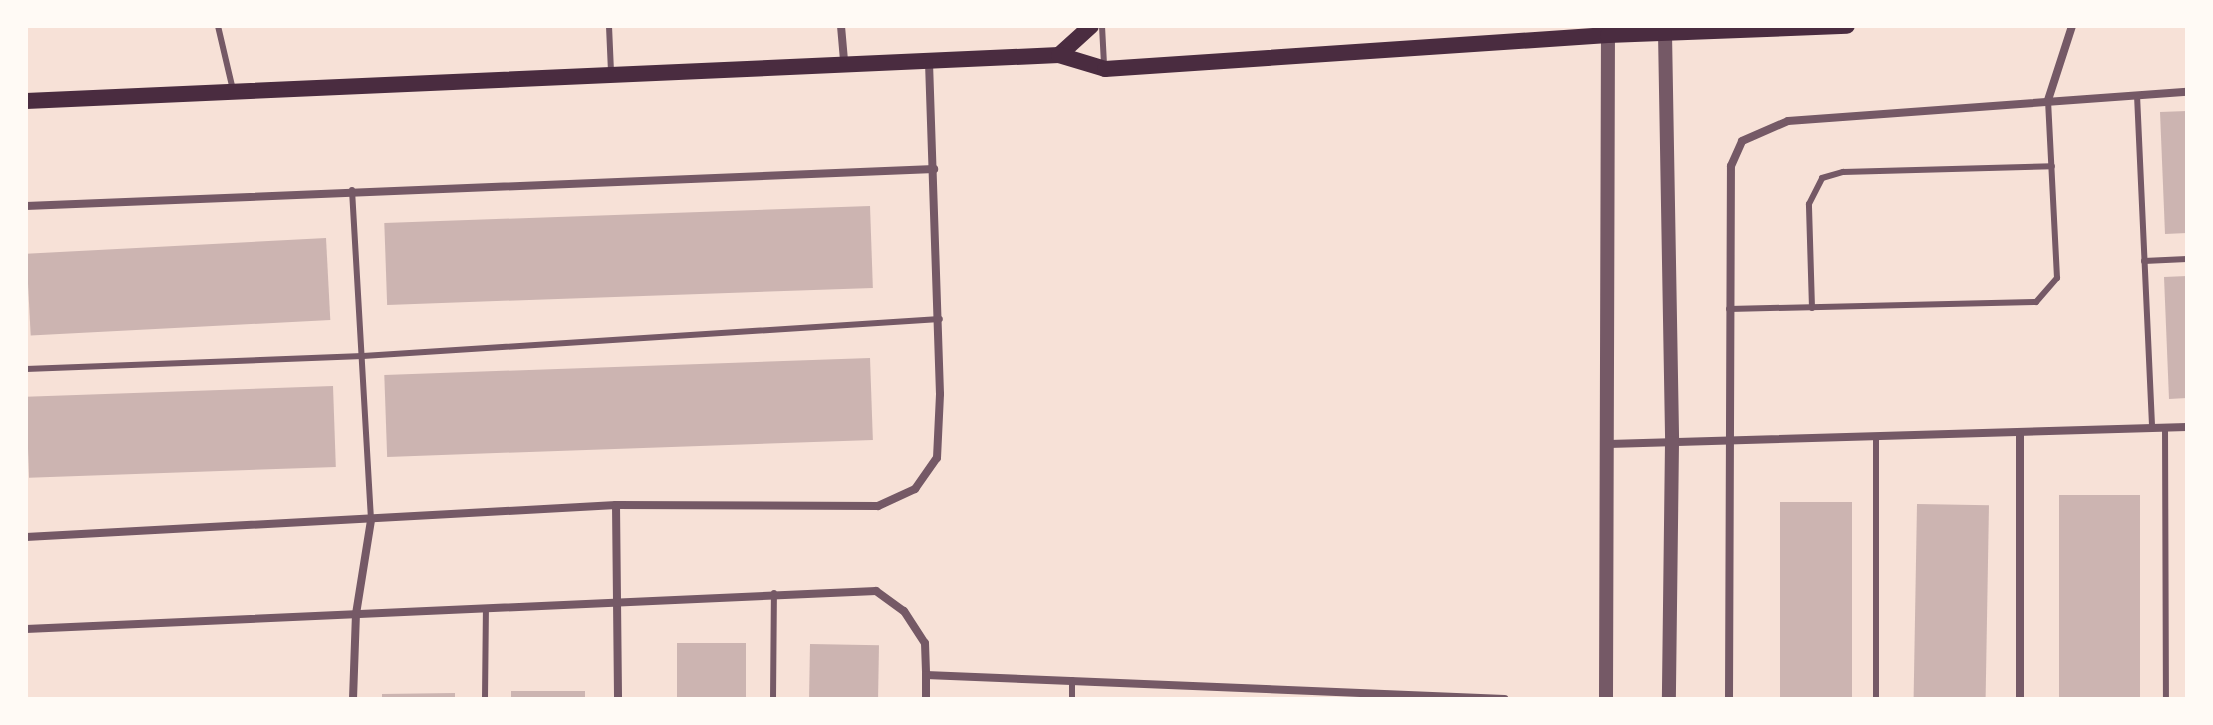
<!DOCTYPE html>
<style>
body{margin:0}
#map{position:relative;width:2213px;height:725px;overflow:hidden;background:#f7e1d7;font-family:Manrope,sans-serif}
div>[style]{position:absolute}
.building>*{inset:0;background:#ccb4b1;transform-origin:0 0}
.service>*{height:6px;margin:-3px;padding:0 3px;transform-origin:3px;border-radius:3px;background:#755966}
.minor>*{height:8px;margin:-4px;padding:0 4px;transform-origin:4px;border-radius:4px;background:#755966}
.tertiary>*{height:14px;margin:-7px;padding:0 7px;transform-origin:7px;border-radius:7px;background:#755966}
.secondary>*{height:16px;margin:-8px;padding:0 8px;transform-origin:8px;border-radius:8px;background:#4a2c40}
span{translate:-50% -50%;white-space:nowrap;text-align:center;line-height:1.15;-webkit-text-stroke:8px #fffaf5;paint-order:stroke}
.frame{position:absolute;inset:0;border:28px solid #fffaf5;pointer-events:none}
</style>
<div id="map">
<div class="building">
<i style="clip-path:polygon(2187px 111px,2187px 233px,2165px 234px,2160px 112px)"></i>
<i style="left:870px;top:206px;width:82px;height:486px;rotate:88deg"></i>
<i style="left:326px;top:238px;width:82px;height:300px;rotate:87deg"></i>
<i style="clip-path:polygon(2187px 276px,2187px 398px,2169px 399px,2164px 277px)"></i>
<i style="left:870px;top:358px;width:82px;height:486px;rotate:88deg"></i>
<i style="left:333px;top:386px;width:81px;height:307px;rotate:88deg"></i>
<i style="left:2059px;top:495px;width:81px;height:204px"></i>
<i style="left:1780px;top:502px;width:72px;height:197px"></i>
<i style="left:1917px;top:504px;width:72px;height:195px;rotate:1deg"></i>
<i style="left:677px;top:643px;width:69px;height:56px"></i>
<i style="left:810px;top:644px;width:69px;height:55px;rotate:1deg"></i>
<i style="left:585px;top:691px;width:8px;height:74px;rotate:90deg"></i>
<i style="clip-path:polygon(455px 693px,455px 699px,382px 699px,382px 694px)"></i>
</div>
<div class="service">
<i style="left:218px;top:26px;width:66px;rotate:76.8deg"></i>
<i style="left:609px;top:26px;width:46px;rotate:87.5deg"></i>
<i style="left:1102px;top:26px;width:39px;rotate:87deg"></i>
<i style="left:2137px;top:95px;width:333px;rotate:87.4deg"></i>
<i style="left:352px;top:190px;width:331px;rotate:86.7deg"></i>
<i style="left:2144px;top:261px;width:43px;rotate:-2.7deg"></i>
<i style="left:1812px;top:308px;width:104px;rotate:-91.7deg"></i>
<i style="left:1809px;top:204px;width:29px;rotate:-63deg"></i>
<i style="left:1822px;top:178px;width:22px;rotate:-16deg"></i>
<i style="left:1843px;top:172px;width:209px;rotate:-1.6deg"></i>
<i style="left:1729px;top:309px;width:307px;rotate:-1.3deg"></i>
<i style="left:2036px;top:302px;width:32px;rotate:-49deg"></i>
<i style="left:2057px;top:278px;width:177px;rotate:-92.9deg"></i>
<i style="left:26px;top:369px;width:337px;rotate:-2.2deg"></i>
<i style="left:363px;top:356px;width:578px;rotate:-3.67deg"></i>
<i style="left:2165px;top:427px;width:272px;rotate:89.8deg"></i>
<i style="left:1876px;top:436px;width:263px;rotate:90deg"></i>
<i style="left:485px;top:699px;width:90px;rotate:-89.4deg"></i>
<i style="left:773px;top:699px;width:106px;rotate:-89.5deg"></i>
<i style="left:1072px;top:699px;width:19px;rotate:-90deg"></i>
</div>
<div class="minor">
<i style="left:841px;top:26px;width:38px;rotate:85deg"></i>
<i style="left:2048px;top:100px;width:78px;rotate:-72deg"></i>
<i style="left:26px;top:206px;width:909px;rotate:-2.33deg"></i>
<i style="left:2020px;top:432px;width:267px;rotate:90deg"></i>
<i style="left:1609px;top:444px;width:578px;rotate:-1.68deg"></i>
<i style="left:616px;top:505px;width:194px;rotate:89.4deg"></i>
<i style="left:26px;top:537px;width:591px;rotate:-3.1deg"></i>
<i style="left:616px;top:505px;width:262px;rotate:0.2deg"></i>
<i style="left:878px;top:506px;width:41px;rotate:-24.7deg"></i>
<i style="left:915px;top:489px;width:38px;rotate:-55deg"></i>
<i style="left:937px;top:458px;width:64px;rotate:-87.3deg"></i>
<i style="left:940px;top:394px;width:333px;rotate:-91.9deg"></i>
<i style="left:26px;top:629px;width:851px;rotate:-2.56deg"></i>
<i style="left:876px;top:591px;width:34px;rotate:36deg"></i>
<i style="left:904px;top:611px;width:38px;rotate:57deg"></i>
<i style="left:925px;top:643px;width:32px;rotate:88deg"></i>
<i style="left:926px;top:675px;width:579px;rotate:2.37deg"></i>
<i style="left:353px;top:699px;width:85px;rotate:-88deg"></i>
<i style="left:356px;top:614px;width:95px;rotate:-80.9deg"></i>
<i style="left:926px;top:699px;width:24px;rotate:-90deg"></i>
<i style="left:1729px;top:699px;width:533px;rotate:-89.79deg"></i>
<i style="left:1731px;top:166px;width:27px;rotate:-66deg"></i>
<i style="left:1742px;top:141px;width:50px;rotate:-23.5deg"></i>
<i style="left:1788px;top:121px;width:400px;rotate:-4.2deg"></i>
</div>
<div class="tertiary">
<i style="left:1665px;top:33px;width:410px;rotate:89deg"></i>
<i style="left:1672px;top:443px;width:256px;rotate:90.7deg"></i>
<i style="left:1606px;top:699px;width:664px;rotate:-89.83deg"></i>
</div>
<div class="secondary">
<i style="left:1059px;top:55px;width:43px;rotate:-42.2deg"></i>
<i style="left:26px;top:101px;width:1034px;rotate:-2.55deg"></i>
<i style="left:1059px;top:55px;width:48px;rotate:16.9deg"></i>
<i style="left:1105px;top:69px;width:504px;rotate:-3.87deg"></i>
<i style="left:1608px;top:35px;width:239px;rotate:-2.2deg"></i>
</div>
<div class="frame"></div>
</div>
